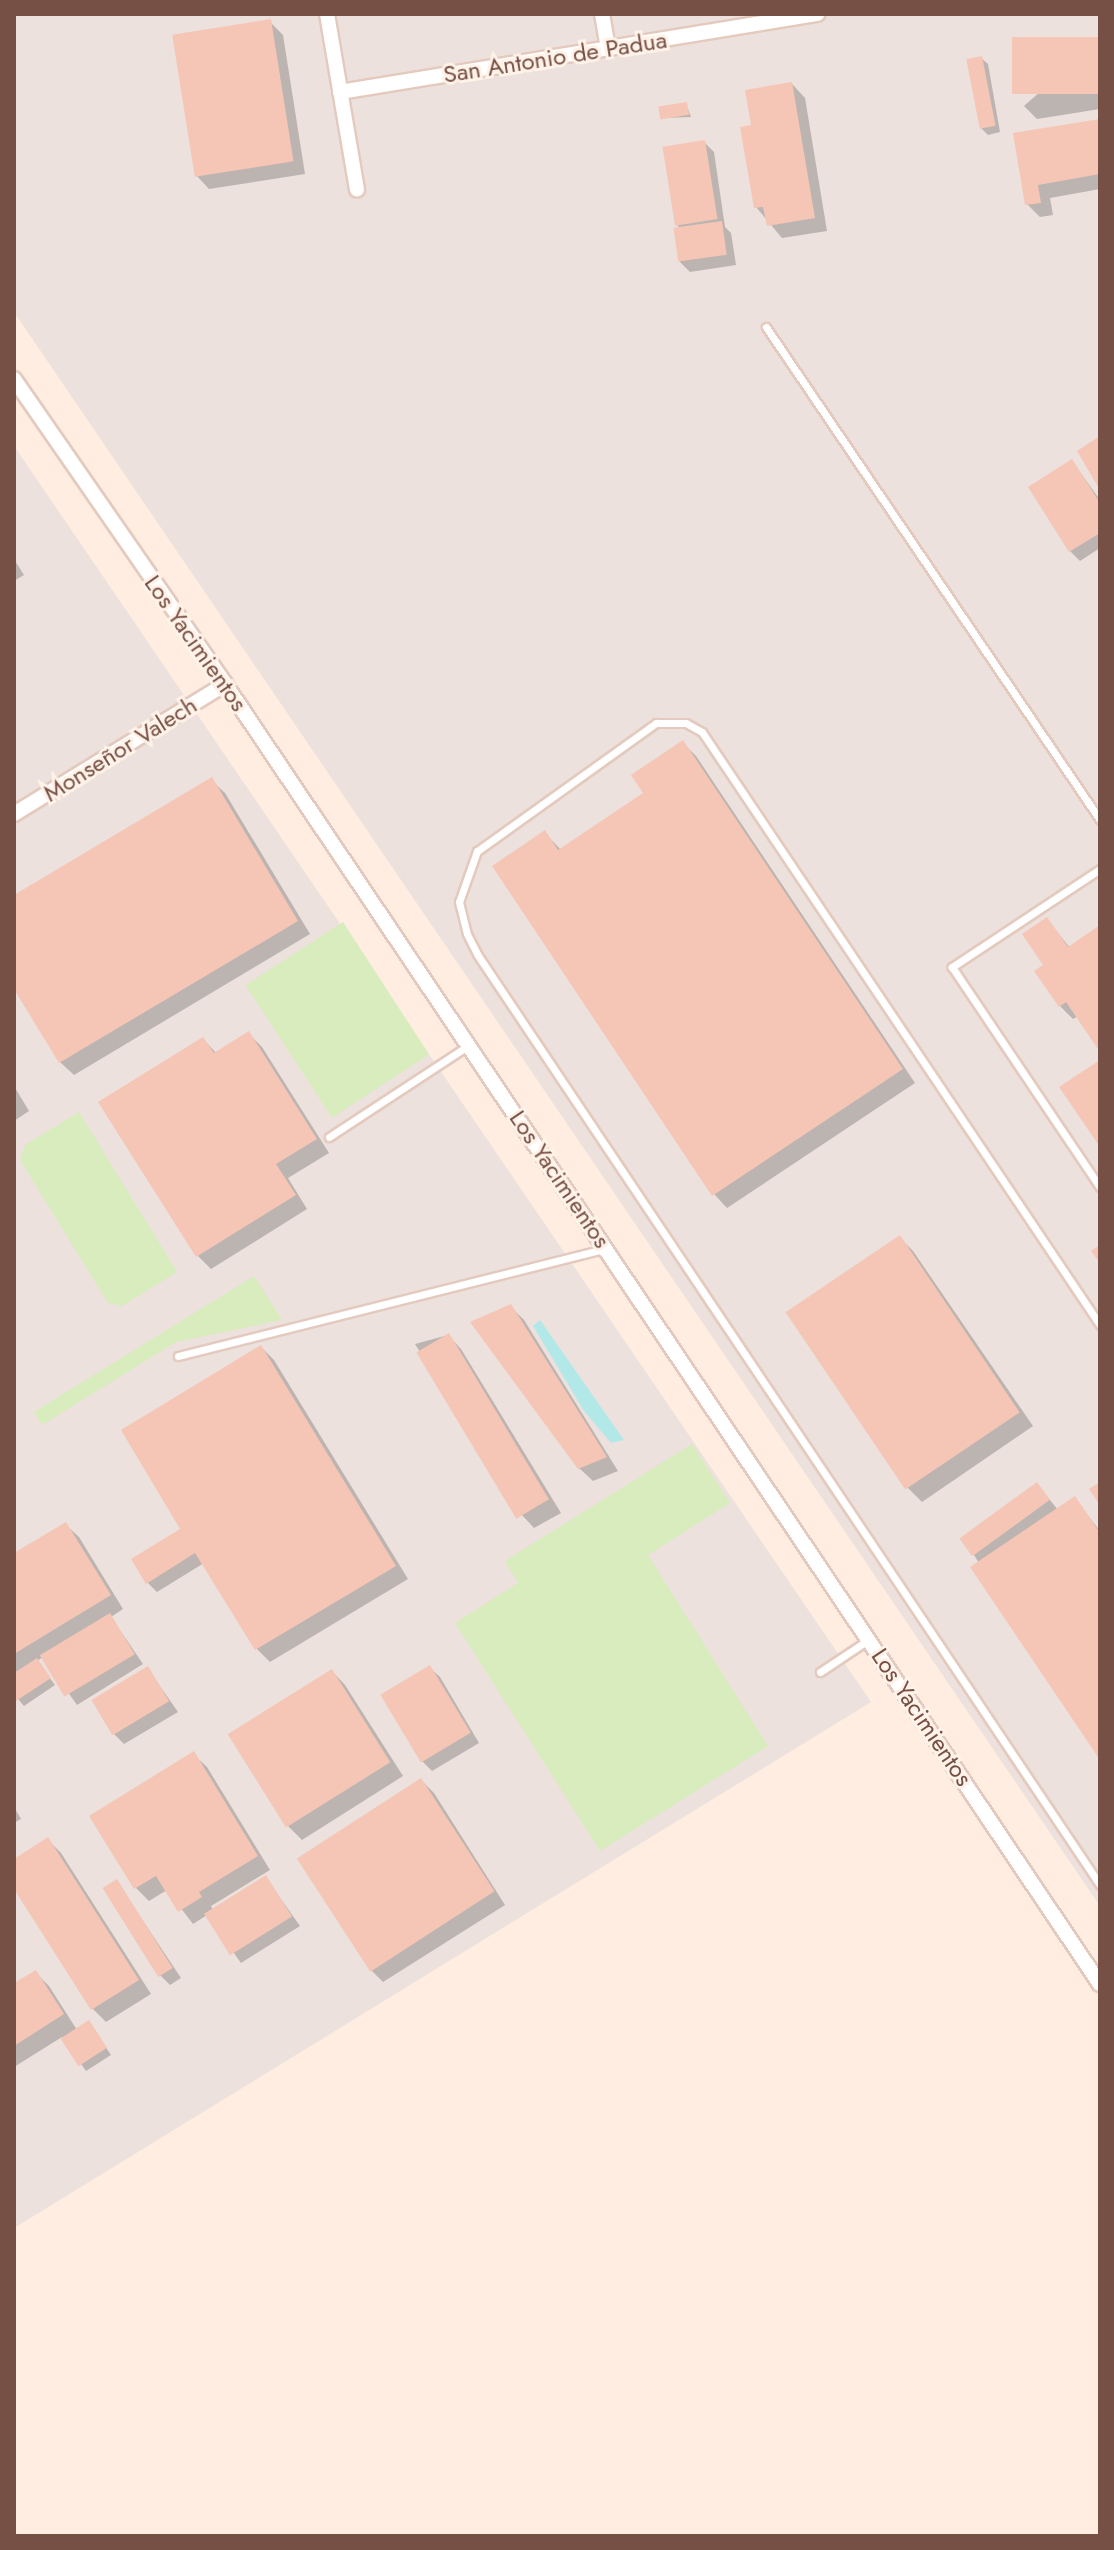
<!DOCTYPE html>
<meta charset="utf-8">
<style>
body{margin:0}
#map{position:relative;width:1114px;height:2550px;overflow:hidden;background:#feede0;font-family:Jost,sans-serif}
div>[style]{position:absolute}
.industrial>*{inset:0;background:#ece1dc}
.green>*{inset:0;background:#d8ecbe;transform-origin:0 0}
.water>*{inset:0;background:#b3e8e8}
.shadow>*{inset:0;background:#0003}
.building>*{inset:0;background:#f5c5b6;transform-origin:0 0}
.roads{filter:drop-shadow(2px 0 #e4cabe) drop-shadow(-2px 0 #e4cabe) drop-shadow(0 2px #e4cabe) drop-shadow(0 -2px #e4cabe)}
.service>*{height:7px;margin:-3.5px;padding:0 3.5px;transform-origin:3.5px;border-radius:3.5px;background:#fff}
.minor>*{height:14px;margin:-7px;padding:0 7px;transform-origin:7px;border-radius:7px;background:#fff}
span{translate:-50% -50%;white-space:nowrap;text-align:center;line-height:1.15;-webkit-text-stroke:6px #fff2e8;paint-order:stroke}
.street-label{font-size:24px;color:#764f45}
.frame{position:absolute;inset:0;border:16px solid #764f45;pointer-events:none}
</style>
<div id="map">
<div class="industrial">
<i style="clip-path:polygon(14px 14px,1100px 14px,1100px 1906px,14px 312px)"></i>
<i style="clip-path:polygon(14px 446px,871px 1702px,14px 2228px)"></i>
</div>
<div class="green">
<i style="left:343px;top:922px;width:158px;height:116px;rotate:57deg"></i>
<i style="clip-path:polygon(79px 1112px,177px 1272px,122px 1306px,108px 1303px,20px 1160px,25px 1145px)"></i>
<i style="clip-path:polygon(254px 1276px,282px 1320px,176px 1342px,42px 1425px,34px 1412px)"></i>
<i style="clip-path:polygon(692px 1444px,730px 1503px,648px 1555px,768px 1746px,600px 1851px,455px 1623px,518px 1583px,505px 1561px)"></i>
</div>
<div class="water">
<i style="clip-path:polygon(540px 1320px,624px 1440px,611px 1443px,584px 1411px,533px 1326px)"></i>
</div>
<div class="shadow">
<i style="clip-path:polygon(270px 22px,283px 35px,305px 174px,209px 189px,196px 175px)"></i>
<i style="clip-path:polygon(1100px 39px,1100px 109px,1037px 119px,1024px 106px)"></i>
<i style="clip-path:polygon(981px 58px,988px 64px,1000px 132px,988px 135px,981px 128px)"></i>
<i style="clip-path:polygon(792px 84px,805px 98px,827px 231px,782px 238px,756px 207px,753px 127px)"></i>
<i style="clip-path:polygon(686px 104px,691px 117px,662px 118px)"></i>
<i style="clip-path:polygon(1100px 121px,1100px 189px,1050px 198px,1053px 215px,1040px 217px,1027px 204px,1016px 135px)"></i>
<i style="clip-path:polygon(704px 142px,714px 152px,725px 227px,731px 233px,736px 265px,690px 272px,680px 262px,681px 229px,676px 224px)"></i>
<i style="clip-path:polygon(1072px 461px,1100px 500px,1100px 548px,1080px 561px,1070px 551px)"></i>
<i style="clip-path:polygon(14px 559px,24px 575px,14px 581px)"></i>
<i style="clip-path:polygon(683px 743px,696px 756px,915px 1083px,727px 1208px,714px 1194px,545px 833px,561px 850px,646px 794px)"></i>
<i style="clip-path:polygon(211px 780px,225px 793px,310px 934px,74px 1075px,60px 1062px,14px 985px,14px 897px)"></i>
<i style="clip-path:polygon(1047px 919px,1070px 948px,1100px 928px,1100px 1049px,1078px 1016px,1073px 1019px,1060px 1006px,1046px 966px)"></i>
<i style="clip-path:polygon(249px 1034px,262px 1047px,329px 1153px,288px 1178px,307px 1209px,211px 1269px,198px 1256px,101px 1103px,203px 1039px,217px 1054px)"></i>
<i style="clip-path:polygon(14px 1086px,29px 1111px,14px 1121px)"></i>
<i style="clip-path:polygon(900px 1238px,913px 1251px,1033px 1426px,922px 1502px,908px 1488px)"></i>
<i style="clip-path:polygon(511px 1307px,524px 1320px,618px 1471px,593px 1481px,579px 1468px)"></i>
<i style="clip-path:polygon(448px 1335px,461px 1349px,561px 1513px,534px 1528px,521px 1514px,415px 1344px)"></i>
<i style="clip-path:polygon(261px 1347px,274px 1360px,408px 1579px,270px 1662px,257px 1649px,204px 1563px,157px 1592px,147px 1582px,180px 1531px)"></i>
<i style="clip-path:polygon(1037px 1484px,1058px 1510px,1075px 1499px,1100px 1531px,1100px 1756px,974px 1555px)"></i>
<i style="clip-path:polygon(65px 1524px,79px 1537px,123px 1609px,111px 1617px,143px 1664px,77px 1705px,43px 1657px,37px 1661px,55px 1685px,24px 1706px,14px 1694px,14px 1555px)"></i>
<i style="clip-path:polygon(430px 1668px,440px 1677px,479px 1743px,432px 1771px,422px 1761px)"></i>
<i style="clip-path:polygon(148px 1669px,178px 1712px,124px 1744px,114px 1734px)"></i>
<i style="clip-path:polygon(332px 1671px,345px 1685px,403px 1776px,302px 1840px,288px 1826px)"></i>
<i style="clip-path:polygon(193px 1754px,207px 1767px,270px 1870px,211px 1906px,213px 1910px,266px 1878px,300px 1926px,241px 1963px,207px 1915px,193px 1924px,167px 1890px,149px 1901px,136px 1888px)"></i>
<i style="clip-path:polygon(421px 1780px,434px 1793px,505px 1905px,383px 1982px,370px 1969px)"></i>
<i style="clip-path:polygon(14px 1807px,21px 1819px,14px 1823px)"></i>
<i style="clip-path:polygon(48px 1840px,61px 1853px,151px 1994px,106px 2022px,93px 2009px,14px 1886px,14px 1861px)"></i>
<i style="clip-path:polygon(117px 1882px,181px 1978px,170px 1985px,160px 1975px)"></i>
<i style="clip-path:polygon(35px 1972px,49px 1986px,77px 2030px,89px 2022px,111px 2055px,86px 2071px,62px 2037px,14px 2067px,14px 1986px)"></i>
</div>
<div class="building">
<i style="left:271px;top:19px;width:144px;height:100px;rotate:81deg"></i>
<i style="left:1100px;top:37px;width:57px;height:88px;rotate:90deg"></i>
<i style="left:982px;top:56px;width:71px;height:16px;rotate:79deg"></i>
<i style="clip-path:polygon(792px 82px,815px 218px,767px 226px,763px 207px,754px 208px,740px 127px,751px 125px,745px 90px)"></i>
<i style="left:687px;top:102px;width:13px;height:29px;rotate:81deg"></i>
<i style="clip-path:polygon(1100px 119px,1100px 174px,1038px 185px,1041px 203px,1025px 205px,1013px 133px)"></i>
<i style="left:705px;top:140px;width:80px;height:43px;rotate:81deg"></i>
<i style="left:722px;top:221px;width:34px;height:49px;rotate:82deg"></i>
<i style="clip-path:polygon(1100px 436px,1100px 490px,1077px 451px)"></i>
<i style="clip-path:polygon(1072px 459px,1100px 503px,1100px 533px,1069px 552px,1028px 487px)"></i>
<i style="clip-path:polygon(683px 740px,903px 1069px,712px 1196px,492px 866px,545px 830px,558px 850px,643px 793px,631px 775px)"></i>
<i style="clip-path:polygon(212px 777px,298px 921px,59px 1063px,14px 989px,14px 895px)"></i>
<i style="clip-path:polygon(1047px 917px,1068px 947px,1100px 925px,1100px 1052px,1066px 1002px,1059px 1007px,1034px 971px,1043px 965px,1022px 934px)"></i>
<i style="clip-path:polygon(249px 1031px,317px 1139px,276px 1164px,296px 1195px,196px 1257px,98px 1102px,203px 1037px,214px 1053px)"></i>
<i style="clip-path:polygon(1100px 1060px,1100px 1147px,1059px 1087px)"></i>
<i style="left:900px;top:1235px;width:214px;height:138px;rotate:56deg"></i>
<i style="clip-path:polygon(1100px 1245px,1100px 1263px,1091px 1251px)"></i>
<i style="clip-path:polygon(511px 1304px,607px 1457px,578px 1469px,470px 1322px)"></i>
<i style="left:449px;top:1333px;width:194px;height:38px;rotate:59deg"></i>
<i style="clip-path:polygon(261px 1345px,396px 1566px,255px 1650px,195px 1553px,146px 1584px,131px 1559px,180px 1529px,121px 1430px)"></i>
<i style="left:1037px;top:1482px;width:22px;height:96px;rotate:54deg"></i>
<i style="clip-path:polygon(1100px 1482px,1100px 1505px,1089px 1489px)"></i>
<i style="clip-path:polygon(1075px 1496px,1100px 1533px,1100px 1760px,970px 1567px)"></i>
<i style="clip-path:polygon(66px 1522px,111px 1595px,14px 1654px,14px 1553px)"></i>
<i style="left:110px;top:1613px;width:48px;height:82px;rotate:59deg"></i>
<i style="clip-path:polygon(37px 1658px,51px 1678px,16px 1701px,14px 1673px)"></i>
<i style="left:430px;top:1665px;width:79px;height:58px;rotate:59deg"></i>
<i style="left:148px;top:1666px;width:41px;height:66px;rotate:59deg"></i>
<i style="left:332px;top:1669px;width:110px;height:123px;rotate:58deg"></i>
<i style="clip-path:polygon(194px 1751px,258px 1856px,199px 1892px,202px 1897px,178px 1912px,156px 1876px,134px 1889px,89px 1816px)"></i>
<i style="left:421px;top:1778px;width:135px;height:148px;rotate:57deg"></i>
<i style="clip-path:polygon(48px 1837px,139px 1980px,91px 2010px,14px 1889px,14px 1859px)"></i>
<i style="left:266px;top:1875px;width:49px;height:73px;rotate:58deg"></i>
<i style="left:117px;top:1879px;width:105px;height:17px;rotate:58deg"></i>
<i style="clip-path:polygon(36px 1970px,64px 2014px,14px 2046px,14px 1983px)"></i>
<i style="left:89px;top:2020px;width:33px;height:34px;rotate:57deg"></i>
</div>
<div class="roads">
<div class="service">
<i style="left:766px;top:327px;width:595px;rotate:55.88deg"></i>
<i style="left:1100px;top:869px;width:178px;rotate:146.5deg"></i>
<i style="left:952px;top:967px;width:265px;rotate:56.1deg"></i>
<i style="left:329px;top:1137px;width:168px;rotate:-33.3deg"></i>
<i style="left:1100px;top:1325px;width:714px;rotate:-123.87deg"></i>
<i style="left:702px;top:732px;width:18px;rotate:-151deg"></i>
<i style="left:686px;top:723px;width:30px;rotate:180deg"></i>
<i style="left:656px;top:723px;width:220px;rotate:144.4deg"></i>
<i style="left:477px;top:851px;width:54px;rotate:109.4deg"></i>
<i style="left:459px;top:902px;width:33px;rotate:76deg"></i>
<i style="left:467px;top:934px;width:22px;rotate:63deg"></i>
<i style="left:477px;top:954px;width:1120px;rotate:56.21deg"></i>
<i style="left:178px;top:1356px;width:439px;rotate:-14.1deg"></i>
<i style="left:820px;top:1672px;width:58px;rotate:-33.7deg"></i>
</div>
<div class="minor">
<i style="left:327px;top:14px;width:178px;rotate:80.3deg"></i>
<i style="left:602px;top:14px;width:35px;rotate:80deg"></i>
<i style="left:340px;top:92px;width:484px;rotate:-9.3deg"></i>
<i style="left:14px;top:379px;width:371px;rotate:55.3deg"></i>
<i style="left:225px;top:684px;width:1567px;rotate:56.06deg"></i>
<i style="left:14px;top:814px;width:248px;rotate:-31.6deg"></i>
</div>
</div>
<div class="street-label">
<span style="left:555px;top:57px;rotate:-9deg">San Antonio de Padua</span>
<span style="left:196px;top:643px;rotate:55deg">Los Yacimientos</span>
<span style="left:120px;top:749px;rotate:-32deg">Monseñor Valech</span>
<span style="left:560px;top:1179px;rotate:56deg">Los Yacimientos</span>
<span style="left:922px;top:1717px;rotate:56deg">Los Yacimientos</span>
</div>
<div class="frame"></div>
</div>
